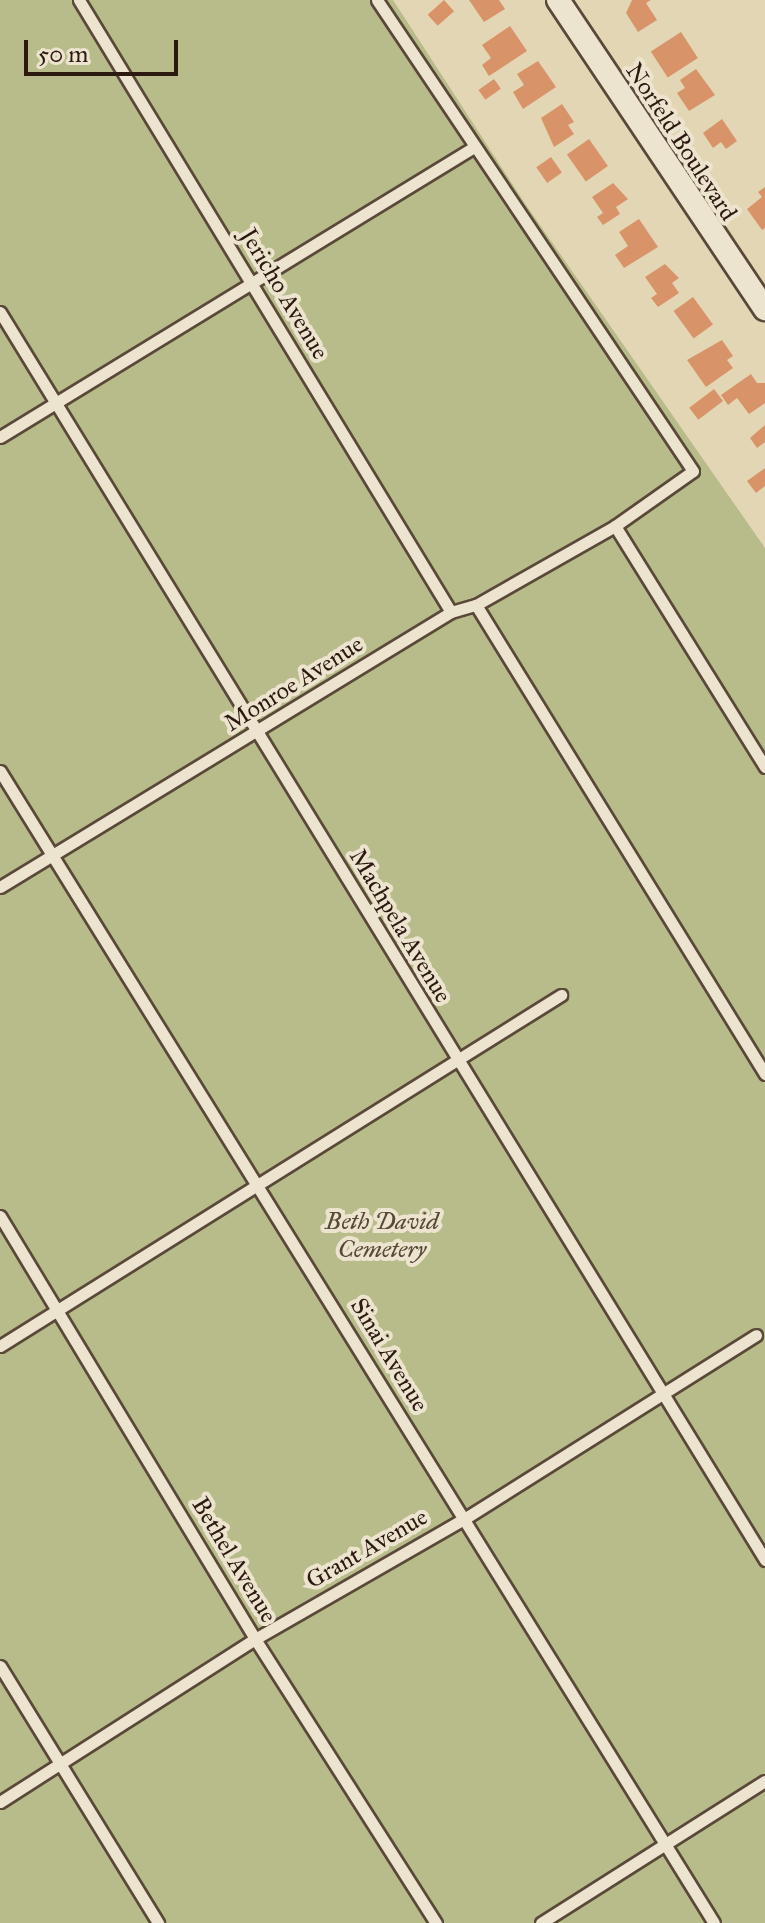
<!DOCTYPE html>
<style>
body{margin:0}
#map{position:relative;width:765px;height:1923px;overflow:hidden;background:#e3d6b5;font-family:"IM FELL Great Primer",serif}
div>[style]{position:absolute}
.green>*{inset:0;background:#b8bc8a}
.building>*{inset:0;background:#d89468;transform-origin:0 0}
.roads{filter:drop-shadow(2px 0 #5a4839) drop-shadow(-2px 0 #5a4839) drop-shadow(0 2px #5a4839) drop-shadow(0 -2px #5a4839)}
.service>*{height:11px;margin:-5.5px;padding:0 5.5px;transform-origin:5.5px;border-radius:5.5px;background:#ede4cf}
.minor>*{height:22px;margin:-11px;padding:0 11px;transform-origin:11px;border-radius:11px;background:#ede4cf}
span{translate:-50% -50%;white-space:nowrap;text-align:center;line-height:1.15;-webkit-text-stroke:8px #ede4cf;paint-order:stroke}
.street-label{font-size:24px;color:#2c1910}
.park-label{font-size:24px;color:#564a35;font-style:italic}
.scale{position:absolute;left:24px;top:40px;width:154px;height:36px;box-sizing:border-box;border:4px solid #2c1910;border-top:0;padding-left:10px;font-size:24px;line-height:28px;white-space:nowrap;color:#2c1910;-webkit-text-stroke:6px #ede4cf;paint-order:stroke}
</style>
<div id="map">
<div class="green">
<i style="clip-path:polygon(0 0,393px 0,526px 205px,765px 548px,765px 1923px,0 1923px)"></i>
</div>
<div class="building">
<i style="left:444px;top:0;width:15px;height:22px;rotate:48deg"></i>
<i style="clip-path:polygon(469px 0,499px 0,505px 9px,484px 22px)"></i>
<i style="clip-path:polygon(632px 0,651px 0,646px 3px,657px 20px,638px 32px,626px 13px)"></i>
<i style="clip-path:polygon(510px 26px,527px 51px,489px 76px,482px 65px,491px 58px,482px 45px)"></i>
<i style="left:681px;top:32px;width:31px;height:36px;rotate:57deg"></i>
<i style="clip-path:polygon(538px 61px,556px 87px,523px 109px,513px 92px,524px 85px,517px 74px)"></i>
<i style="clip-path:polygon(696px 69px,715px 95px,689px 111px,677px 93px,685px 88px,680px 80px)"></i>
<i style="left:494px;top:79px;width:12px;height:19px;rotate:55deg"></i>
<i style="clip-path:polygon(562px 104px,574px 122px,568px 125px,574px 134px,554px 147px,541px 118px)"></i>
<i style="clip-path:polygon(722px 119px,737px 141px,726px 149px,721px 142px,713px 148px,703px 133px)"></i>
<i style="left:589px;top:139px;width:33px;height:27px;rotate:55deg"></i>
<i style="left:551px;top:157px;width:19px;height:18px;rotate:55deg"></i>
<i style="clip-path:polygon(613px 183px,628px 199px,616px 207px,620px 214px,603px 225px,597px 217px,603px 213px,592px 197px)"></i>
<i style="clip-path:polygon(765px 187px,765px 228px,762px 230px,747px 209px,762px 197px,758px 192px)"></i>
<i style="clip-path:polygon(639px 219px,658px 247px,624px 268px,615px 255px,628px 246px,619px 232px)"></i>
<i style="clip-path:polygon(665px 264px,679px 278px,672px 283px,679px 293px,658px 307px,651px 298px,657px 294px,645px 277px)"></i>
<i style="left:693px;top:297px;width:34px;height:24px;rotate:54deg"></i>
<i style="clip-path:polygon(722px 340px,733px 356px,727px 360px,733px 368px,706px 387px,687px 360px)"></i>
<i style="clip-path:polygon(751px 374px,757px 383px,765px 383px,765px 403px,749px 414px,737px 398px,728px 405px,721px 395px)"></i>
<i style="left:714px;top:389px;width:15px;height:31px;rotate:53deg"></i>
<i style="clip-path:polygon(765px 425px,765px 442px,757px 448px,750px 438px)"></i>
<i style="clip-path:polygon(765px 468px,765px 486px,756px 493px,747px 481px)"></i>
</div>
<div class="roads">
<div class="service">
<i style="left:79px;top:0;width:716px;rotate:58.71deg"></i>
<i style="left:0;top:312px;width:1464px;rotate:58.49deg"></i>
<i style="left:0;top:437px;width:556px;rotate:-31.46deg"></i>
<i style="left:615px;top:526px;width:284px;rotate:58.1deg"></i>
<i style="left:476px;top:605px;width:551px;rotate:58.36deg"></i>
<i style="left:0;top:771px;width:1355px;rotate:58.21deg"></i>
<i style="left:0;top:887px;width:528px;rotate:-31.37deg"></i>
<i style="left:451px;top:612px;width:26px;rotate:-16deg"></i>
<i style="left:476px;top:605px;width:160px;rotate:-29.6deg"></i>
<i style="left:615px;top:526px;width:95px;rotate:-35.2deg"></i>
<i style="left:693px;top:471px;width:567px;rotate:-123.86deg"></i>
<i style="left:0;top:1216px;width:494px;rotate:58.9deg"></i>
<i style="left:255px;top:1639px;width:337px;rotate:57.5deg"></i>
<i style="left:0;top:1346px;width:662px;rotate:-32.03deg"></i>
<i style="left:0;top:1666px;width:302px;rotate:58.4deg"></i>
<i style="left:0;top:1802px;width:303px;rotate:-32.6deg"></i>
<i style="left:255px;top:1639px;width:241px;rotate:-29.9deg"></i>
<i style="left:464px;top:1519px;width:345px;rotate:-32.2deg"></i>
<i style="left:541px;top:1923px;width:265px;rotate:-32.4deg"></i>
</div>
<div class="minor">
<i style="left:558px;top:0;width:372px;rotate:56.2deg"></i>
</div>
</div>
<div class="street-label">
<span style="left:681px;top:142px;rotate:57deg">Norfeld Boulevard</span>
<span style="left:284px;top:294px;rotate:59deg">Jericho Avenue</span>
<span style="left:294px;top:684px;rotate:-32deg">Monroe Avenue</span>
<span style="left:400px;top:926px;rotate:59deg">Machpela Avenue</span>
<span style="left:389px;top:1355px;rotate:59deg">Sinai Avenue</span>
<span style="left:367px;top:1549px;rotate:-30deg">Grant Avenue</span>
<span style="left:234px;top:1560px;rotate:59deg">Bethel Avenue</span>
</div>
<div class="park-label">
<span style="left:382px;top:1236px">Beth David<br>Cemetery</span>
</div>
<div class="scale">50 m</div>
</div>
